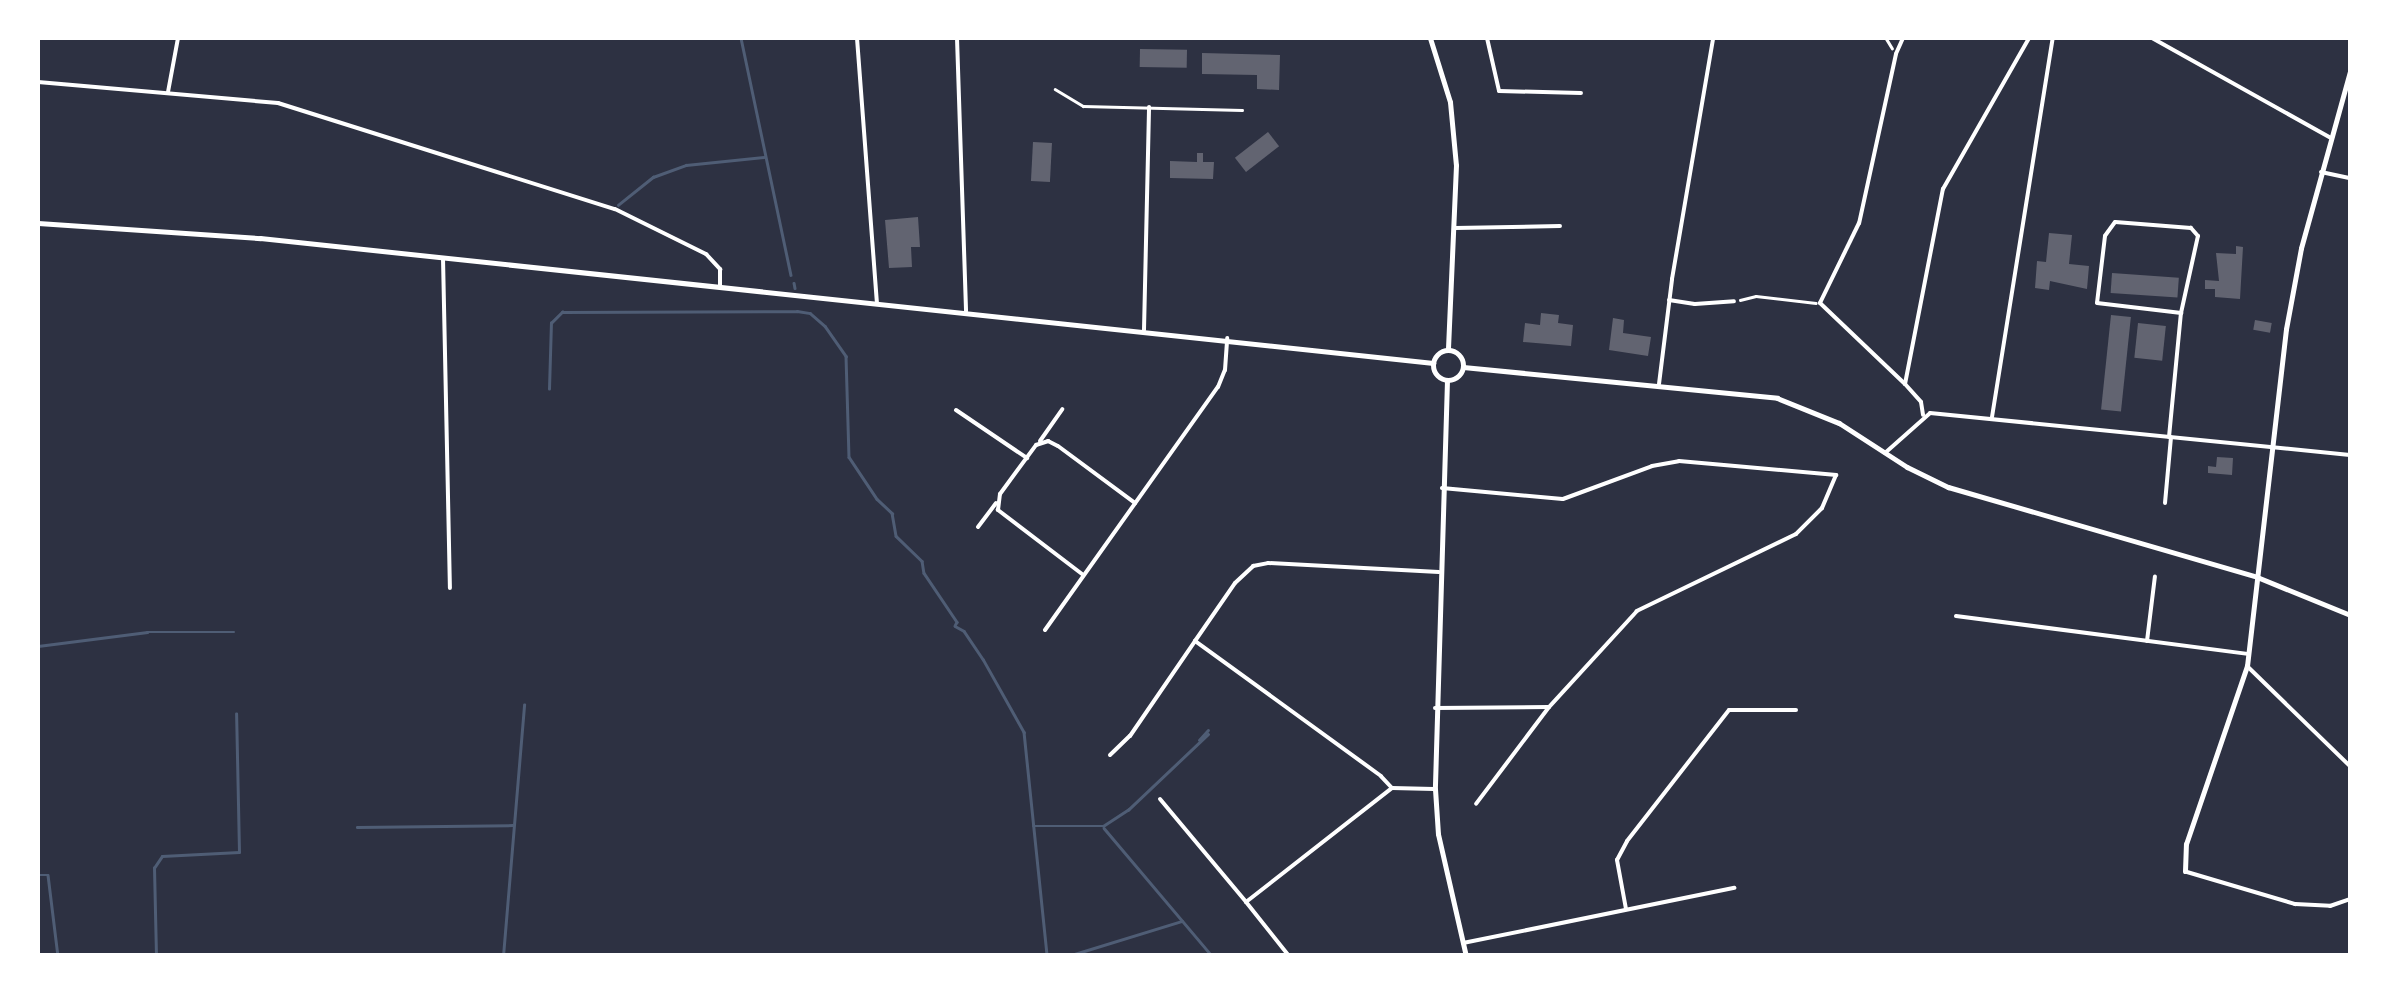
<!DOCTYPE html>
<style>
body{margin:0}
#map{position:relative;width:2388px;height:993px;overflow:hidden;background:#2d3142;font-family:Raleway,sans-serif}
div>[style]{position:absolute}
.stream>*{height:2.5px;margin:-1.25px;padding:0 1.25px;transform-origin:1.25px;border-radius:1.25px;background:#4f5d75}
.building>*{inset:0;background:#626471;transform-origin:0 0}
.path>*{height:2.5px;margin:-1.25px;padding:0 1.25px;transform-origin:1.25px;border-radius:1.25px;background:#fff}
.service>*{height:2.5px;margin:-1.25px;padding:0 1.25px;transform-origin:1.25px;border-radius:1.25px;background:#fff}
.minor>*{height:4px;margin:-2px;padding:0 2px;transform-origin:2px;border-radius:2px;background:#fff}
.tertiary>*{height:5px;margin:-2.5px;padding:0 2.5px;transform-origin:2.5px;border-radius:2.5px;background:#fff}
.secondary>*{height:5px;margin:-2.5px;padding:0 2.5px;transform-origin:2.5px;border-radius:2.5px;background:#fff}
.secondary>.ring{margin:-2.5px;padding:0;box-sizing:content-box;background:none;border:5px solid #fff;border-radius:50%}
span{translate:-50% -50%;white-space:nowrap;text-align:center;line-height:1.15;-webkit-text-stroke:8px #fff;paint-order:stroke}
.frame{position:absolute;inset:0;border:40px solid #fff;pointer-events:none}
</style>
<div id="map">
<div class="stream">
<i style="left:741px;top:38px;width:242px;rotate:78.1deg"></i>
<i style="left:618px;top:205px;width:45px;rotate:-38.7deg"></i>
<i style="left:653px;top:177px;width:35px;rotate:-20deg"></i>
<i style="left:686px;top:165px;width:78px;rotate:-5.9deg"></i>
<i style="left:794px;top:283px;width:5px;rotate:79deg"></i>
<i style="left:549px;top:389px;width:66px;rotate:-88.3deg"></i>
<i style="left:551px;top:323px;width:16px;rotate:-45deg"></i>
<i style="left:562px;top:312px;width:235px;rotate:-0.2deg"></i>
<i style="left:797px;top:311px;width:13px;rotate:9deg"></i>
<i style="left:810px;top:313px;width:20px;rotate:41deg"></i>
<i style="left:825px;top:326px;width:37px;rotate:55deg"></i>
<i style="left:846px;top:356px;width:101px;rotate:88.3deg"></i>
<i style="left:849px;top:457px;width:50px;rotate:56.3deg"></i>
<i style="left:877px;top:499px;width:21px;rotate:43deg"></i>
<i style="left:892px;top:513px;width:23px;rotate:80deg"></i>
<i style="left:896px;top:536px;width:36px;rotate:44deg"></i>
<i style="left:922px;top:561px;width:12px;rotate:81deg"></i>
<i style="left:924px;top:573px;width:59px;rotate:56deg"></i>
<i style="left:957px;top:622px;width:4px;rotate:117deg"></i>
<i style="left:955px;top:626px;width:10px;rotate:29deg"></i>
<i style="left:964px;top:631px;width:34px;rotate:56deg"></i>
<i style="left:983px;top:659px;width:84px;rotate:60.7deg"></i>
<i style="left:1024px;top:732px;width:225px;rotate:84.1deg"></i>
<i style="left:38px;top:646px;width:110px;rotate:-7.3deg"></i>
<i style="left:147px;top:632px;width:87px"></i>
<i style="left:1199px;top:740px;width:13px;rotate:-48deg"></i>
<i style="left:1033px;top:826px;width:70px"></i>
<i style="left:1103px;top:826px;width:30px;rotate:-33deg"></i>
<i style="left:1128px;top:810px;width:110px;rotate:-43.5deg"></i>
<i style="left:357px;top:827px;width:155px;rotate:-0.7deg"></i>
<i style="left:1104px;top:828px;width:167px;rotate:49.8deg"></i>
<i style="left:38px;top:875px;width:10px"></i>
<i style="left:48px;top:875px;width:82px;rotate:83deg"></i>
<i style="left:156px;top:956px;width:88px;rotate:-91.3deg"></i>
<i style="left:154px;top:868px;width:14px;rotate:-56deg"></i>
<i style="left:162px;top:856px;width:77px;rotate:-3deg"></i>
<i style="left:239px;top:852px;width:138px;rotate:-91.2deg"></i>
<i style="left:503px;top:956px;width:252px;rotate:-85.2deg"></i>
<i style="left:1068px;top:956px;width:119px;rotate:-17.1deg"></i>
</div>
<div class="building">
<i style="left:1140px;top:49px;width:47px;height:18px;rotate:1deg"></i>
<i style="clip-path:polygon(1202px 53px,1280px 55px,1279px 90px,1257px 89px,1257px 75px,1202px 74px)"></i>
<i style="left:1268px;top:132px;width:18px;height:42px;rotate:52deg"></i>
<i style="left:1033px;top:142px;width:19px;height:39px;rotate:3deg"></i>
<i style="clip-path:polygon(1197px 153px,1203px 153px,1203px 162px,1214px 162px,1213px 179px,1170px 178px,1170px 161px,1197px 162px)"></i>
<i style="clip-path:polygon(918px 217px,920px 247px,911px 247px,912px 267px,889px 268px,885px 220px)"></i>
<i style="clip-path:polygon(2049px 233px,2072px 235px,2069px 264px,2089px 266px,2087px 289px,2050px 281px,2049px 290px,2035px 288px,2037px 261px,2046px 262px)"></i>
<i style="clip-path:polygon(2236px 246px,2243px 247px,2240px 299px,2215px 297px,2215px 289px,2205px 289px,2205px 280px,2219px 281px,2216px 253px,2236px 254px)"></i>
<i style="left:2112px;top:273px;width:67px;height:20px;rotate:4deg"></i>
<i style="clip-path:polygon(1541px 313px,1559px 315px,1558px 323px,1573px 325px,1571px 346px,1523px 342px,1525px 323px,1540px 325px)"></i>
<i style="left:2111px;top:315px;width:20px;height:95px;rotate:6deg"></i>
<i style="clip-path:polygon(1613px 318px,1624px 320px,1623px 333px,1651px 337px,1648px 356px,1609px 350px)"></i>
<i style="left:2255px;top:320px;width:17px;height:10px;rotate:10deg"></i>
<i style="left:2138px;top:323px;width:28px;height:35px;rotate:6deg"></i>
<i style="clip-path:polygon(2217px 457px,2233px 458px,2232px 475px,2208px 473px,2208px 466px,2216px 467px)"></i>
</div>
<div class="path">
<i style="left:1886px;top:38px;width:12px;rotate:59deg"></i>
<i style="left:1740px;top:300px;width:16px;rotate:-14deg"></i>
<i style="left:1756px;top:296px;width:60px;rotate:6.7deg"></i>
</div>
<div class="service">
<i style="left:1055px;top:89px;width:33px;rotate:31deg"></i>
<i style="left:1083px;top:106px;width:159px;rotate:1.4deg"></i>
</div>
<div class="minor">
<i style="left:857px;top:38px;width:265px;rotate:85.7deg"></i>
<i style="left:957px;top:38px;width:273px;rotate:88.1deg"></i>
<i style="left:1487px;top:38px;width:54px;rotate:77.2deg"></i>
<i style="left:1499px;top:91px;width:82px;rotate:1.4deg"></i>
<i style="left:1903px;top:38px;width:17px;rotate:114deg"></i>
<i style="left:1896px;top:54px;width:173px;rotate:102.3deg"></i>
<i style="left:1859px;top:223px;width:89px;rotate:116deg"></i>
<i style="left:1820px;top:303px;width:117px;rotate:43.6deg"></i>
<i style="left:1905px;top:384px;width:24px;rotate:48deg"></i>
<i style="left:1921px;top:402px;width:13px;rotate:81deg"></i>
<i style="left:2152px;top:38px;width:205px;rotate:29.2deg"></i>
<i style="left:38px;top:82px;width:241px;rotate:5deg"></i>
<i style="left:278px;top:103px;width:353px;rotate:17.5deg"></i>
<i style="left:615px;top:209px;width:102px;rotate:26.3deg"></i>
<i style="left:706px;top:254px;width:21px;rotate:47deg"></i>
<i style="left:720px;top:269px;width:18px;rotate:90deg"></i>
<i style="left:168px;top:92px;width:55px;rotate:-79.5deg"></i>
<i style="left:2321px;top:172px;width:30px;rotate:12deg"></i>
<i style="left:1455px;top:228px;width:105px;rotate:-1.1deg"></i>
<i style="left:443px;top:258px;width:330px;rotate:88.8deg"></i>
<i style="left:1669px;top:300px;width:26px;rotate:9deg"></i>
<i style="left:1695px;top:304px;width:39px;rotate:-4deg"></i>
<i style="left:1144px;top:330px;width:223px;rotate:-88.7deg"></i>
<i style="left:1659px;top:384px;width:106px;rotate:-82.9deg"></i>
<i style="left:1672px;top:279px;width:244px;rotate:-80.3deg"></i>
<i style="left:1905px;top:384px;width:199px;rotate:-79deg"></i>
<i style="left:1943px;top:189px;width:174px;rotate:-60.3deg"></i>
<i style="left:956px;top:410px;width:86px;rotate:34.1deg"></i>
<i style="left:1992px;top:417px;width:384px;rotate:-80.9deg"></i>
<i style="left:2169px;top:437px;width:125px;rotate:-84.5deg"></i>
<i style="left:2181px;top:313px;width:79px;rotate:-77.6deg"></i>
<i style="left:2198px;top:236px;width:11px;rotate:-131deg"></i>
<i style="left:2191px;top:228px;width:76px;rotate:-175.5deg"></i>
<i style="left:2115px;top:222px;width:17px;rotate:126deg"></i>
<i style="left:2105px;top:236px;width:67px;rotate:96.8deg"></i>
<i style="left:2097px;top:303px;width:85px;rotate:6.8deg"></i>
<i style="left:1040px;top:441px;width:39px;rotate:-55deg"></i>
<i style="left:1885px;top:453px;width:60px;rotate:-41.6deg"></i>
<i style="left:1930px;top:413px;width:422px;rotate:5.7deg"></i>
<i style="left:1442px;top:488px;width:121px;rotate:5.2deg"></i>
<i style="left:1563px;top:499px;width:95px;rotate:-20.3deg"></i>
<i style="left:1652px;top:466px;width:27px;rotate:-10deg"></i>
<i style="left:1679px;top:461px;width:158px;rotate:5.1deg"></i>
<i style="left:1836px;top:475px;width:36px;rotate:113deg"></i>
<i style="left:1822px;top:508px;width:37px;rotate:135deg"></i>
<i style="left:1796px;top:534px;width:177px;rotate:154.2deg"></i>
<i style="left:1637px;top:611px;width:130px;rotate:132.5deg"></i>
<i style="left:1549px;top:707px;width:121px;rotate:127deg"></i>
<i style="left:2165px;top:503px;width:66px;rotate:-84.8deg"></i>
<i style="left:978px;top:527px;width:30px;rotate:-53deg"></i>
<i style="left:1082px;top:574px;width:106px;rotate:-142.7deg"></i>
<i style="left:998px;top:510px;width:16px;rotate:-83deg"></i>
<i style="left:1000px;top:494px;width:61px;rotate:-53.7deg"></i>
<i style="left:1036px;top:445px;width:13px;rotate:-18deg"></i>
<i style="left:1048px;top:441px;width:11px;rotate:27deg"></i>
<i style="left:1058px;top:446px;width:96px;rotate:36.5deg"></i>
<i style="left:1956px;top:616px;width:294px;rotate:7.4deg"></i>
<i style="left:1045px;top:630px;width:298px;rotate:-54.6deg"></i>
<i style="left:1218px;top:387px;width:18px;rotate:-68deg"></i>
<i style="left:1225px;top:370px;width:32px;rotate:-86deg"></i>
<i style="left:2147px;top:641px;width:65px;rotate:-83deg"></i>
<i style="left:2247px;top:666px;width:144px;rotate:44.2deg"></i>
<i style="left:1435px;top:708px;width:114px;rotate:-0.5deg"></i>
<i style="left:1110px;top:755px;width:28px;rotate:-44deg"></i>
<i style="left:1130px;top:736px;width:115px;rotate:-55.6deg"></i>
<i style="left:1434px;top:789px;width:42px;rotate:-178.6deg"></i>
<i style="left:1392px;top:788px;width:16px;rotate:-133deg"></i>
<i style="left:1381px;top:776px;width:230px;rotate:-144deg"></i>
<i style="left:1195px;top:641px;width:70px;rotate:-55.4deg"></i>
<i style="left:1235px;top:583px;width:25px;rotate:-43deg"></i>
<i style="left:1253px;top:566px;width:15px;rotate:-11deg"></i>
<i style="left:1268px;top:563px;width:171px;rotate:3deg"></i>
<i style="left:1160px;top:799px;width:134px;rotate:50.1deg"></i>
<i style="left:2187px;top:872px;width:113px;rotate:16.5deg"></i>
<i style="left:2295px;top:904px;width:35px;rotate:3deg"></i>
<i style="left:2330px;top:906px;width:21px;rotate:-19deg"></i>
<i style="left:1626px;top:909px;width:50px;rotate:-100.4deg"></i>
<i style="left:1617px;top:860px;width:21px;rotate:-62deg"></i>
<i style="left:1627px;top:841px;width:166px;rotate:-52.1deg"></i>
<i style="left:1729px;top:710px;width:67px"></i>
<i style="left:1463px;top:943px;width:277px;rotate:-11.5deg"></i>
<i style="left:1289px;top:956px;width:69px;rotate:-128.5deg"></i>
<i style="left:1246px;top:902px;width:185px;rotate:-38deg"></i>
</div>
<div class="tertiary">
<i style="left:1447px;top:380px;width:409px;rotate:91.7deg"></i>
<i style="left:1435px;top:789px;width:45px;rotate:86.2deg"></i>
<i style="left:1438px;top:834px;width:125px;rotate:77.1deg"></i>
<i style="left:2185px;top:871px;width:27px;rotate:-88deg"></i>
<i style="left:2186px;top:844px;width:188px;rotate:-71.1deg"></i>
<i style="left:2247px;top:666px;width:339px;rotate:-83.4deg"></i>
<i style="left:2286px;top:329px;width:82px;rotate:-79.5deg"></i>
<i style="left:2301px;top:248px;width:184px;rotate:-74.5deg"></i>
</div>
<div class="secondary">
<i style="left:1430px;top:38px;width:67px;rotate:72.6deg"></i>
<i style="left:1450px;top:102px;width:63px;rotate:84.6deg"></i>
<i style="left:1456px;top:165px;width:185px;rotate:92.5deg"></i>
<i style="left:38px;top:223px;width:223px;rotate:3.9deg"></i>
<i style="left:260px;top:238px;width:1180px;rotate:6.08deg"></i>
<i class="ring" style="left:1433px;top:350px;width:25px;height:25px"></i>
<i style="left:1463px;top:367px;width:316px;rotate:5.6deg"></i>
<i style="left:1777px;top:398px;width:67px;rotate:22deg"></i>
<i style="left:1839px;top:423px;width:81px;rotate:32.9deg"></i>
<i style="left:1907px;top:467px;width:46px;rotate:26deg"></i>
<i style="left:1948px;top:487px;width:322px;rotate:16.2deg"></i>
<i style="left:2257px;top:577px;width:100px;rotate:22.2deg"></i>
</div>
<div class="frame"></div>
</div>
